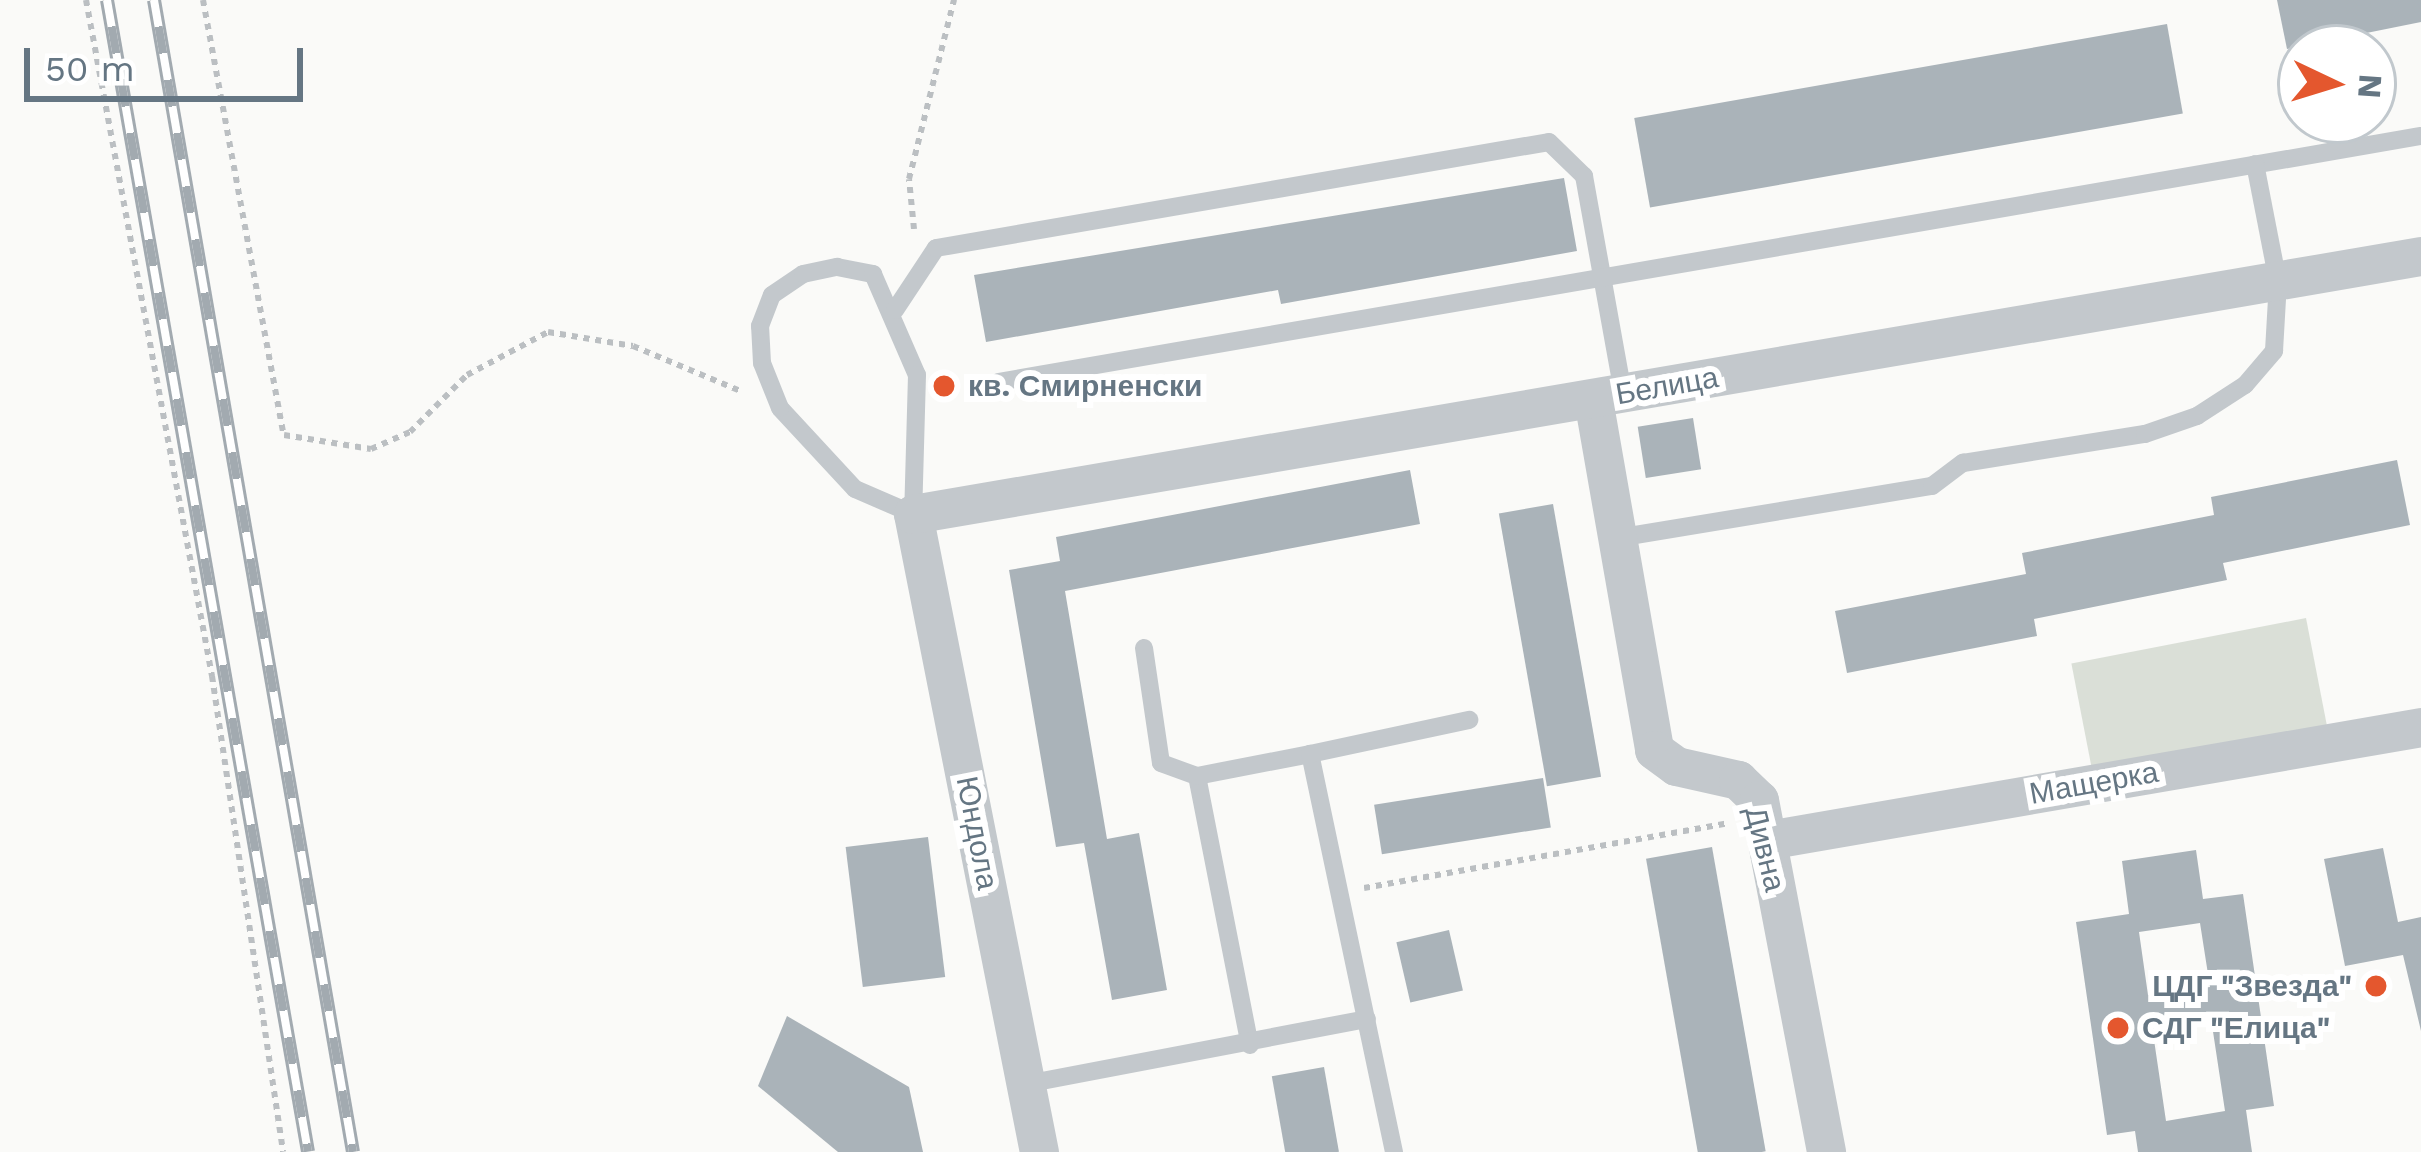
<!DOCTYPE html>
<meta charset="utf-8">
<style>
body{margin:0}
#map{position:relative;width:2421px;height:1152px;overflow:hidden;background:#fafaf8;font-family:"Work Sans",sans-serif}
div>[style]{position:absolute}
.green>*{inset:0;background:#dadfd7;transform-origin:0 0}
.building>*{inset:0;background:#aab3b9;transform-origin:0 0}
.path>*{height:6px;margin-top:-3px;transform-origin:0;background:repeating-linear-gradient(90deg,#bbbfc2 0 6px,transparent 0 12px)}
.lane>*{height:18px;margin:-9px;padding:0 9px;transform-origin:9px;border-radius:9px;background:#c3c8cc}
.street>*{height:39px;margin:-19.5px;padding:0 19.5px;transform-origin:19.5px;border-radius:19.5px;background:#c3c8cc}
.rail>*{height:14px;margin-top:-7px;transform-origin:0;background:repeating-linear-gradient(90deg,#fff 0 27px,#a2aab0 0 54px);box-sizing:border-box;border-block:3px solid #a2aab0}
.dots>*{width:33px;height:33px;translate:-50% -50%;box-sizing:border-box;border:6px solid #fff;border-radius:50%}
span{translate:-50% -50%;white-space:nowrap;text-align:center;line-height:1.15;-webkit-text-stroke:12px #fff;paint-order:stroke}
.poi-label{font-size:30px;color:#657683;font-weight:700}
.left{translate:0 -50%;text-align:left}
.right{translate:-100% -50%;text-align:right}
.street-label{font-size:30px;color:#657683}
.north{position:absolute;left:2277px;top:24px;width:120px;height:120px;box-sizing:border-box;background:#fff;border:3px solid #c1c8cd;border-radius:50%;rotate:94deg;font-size:33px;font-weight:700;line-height:48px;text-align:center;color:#657683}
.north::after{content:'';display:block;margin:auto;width:42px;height:54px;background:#e4572e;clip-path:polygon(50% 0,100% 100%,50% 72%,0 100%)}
.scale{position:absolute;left:24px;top:48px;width:279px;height:54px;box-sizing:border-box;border:6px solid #657683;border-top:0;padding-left:15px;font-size:36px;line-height:42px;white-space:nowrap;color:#657683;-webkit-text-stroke:9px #fff;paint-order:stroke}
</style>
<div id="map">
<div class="green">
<i style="left:2306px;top:618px;width:109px;height:239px;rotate:79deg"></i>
</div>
<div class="building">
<i style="clip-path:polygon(2277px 0,2421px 0,2421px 22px,2287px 49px)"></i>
<i style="left:2167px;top:24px;width:91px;height:541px;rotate:80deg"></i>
<i style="clip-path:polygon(1564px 178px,1577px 251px,1281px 304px,1278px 290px,986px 342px,974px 275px)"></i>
<i style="left:1693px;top:418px;width:52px;height:56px;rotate:81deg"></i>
<i style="clip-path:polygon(2397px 460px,2410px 525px,2223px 563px,2227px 580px,2034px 619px,2037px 636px,1847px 673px,1835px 611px,2026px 574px,2022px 553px,2214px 515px,2211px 497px)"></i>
<i style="clip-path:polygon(1410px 470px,1420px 524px,1065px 591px,1107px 839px,1139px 833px,1167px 990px,1112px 1000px,1084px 843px,1056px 847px,1009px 570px,1060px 561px,1056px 537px)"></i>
<i style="left:1553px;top:504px;width:277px;height:55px;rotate:80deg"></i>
<i style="left:1543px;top:778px;width:50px;height:171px;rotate:81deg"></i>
<i style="left:928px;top:837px;width:141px;height:83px;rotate:83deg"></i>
<i style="left:1712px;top:847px;width:309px;height:67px;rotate:80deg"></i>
<i style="clip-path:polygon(2383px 848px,2398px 922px,2421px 917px,2421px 1031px,2403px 955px,2345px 966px,2324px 859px)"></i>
<i style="clip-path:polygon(evenodd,2196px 850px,2203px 899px,2243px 894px,2274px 1106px,2246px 1110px,2252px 1152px,2138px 1152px,2135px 1131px,2107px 1135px,2076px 922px,2129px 914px,2122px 861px,2196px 850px,2200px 923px,2210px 987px,2148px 995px,2139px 932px,2200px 923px,2196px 850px,2212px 1025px,2225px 1111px,2166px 1121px,2153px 1033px,2212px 1025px)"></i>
<i style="left:1449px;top:930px;width:62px;height:54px;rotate:77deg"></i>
<i style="clip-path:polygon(787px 1016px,909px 1087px,923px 1152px,838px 1152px,758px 1086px)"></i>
<i style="left:1324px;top:1067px;width:86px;height:53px;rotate:80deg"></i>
</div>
<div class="path">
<i style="left:86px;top:0;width:688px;rotate:79.44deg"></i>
<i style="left:212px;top:676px;width:481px;rotate:81.5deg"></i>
<i style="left:203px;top:0;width:442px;rotate:79.5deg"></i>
<i style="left:284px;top:435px;width:88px;rotate:9.1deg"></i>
<i style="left:371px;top:449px;width:43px;rotate:-23.6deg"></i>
<i style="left:410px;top:432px;width:81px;rotate:-45deg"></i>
<i style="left:467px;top:375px;width:92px;rotate:-28deg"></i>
<i style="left:548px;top:332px;width:86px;rotate:9.4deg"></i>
<i style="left:633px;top:346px;width:119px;rotate:22.7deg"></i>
<i style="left:914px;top:229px;width:50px;rotate:-95.7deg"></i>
<i style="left:909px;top:179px;width:185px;rotate:-75.9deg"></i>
<i style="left:1364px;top:888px;width:371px;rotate:-10.1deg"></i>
</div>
<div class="lane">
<i style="left:837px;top:267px;width:37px;rotate:11deg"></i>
<i style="left:873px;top:274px;width:110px;rotate:66.5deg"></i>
<i style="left:917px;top:375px;width:139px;rotate:91.6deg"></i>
<i style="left:913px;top:514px;width:63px;rotate:-156.7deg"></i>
<i style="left:855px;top:489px;width:110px;rotate:-132.8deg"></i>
<i style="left:780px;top:408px;width:48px;rotate:-111.8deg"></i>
<i style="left:762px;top:363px;width:37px;rotate:-93deg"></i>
<i style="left:760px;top:326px;width:33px;rotate:-69deg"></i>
<i style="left:772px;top:295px;width:37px;rotate:-34deg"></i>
<i style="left:803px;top:274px;width:35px;rotate:-12deg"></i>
<i style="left:895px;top:310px;width:74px;rotate:-56.5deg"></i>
<i style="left:936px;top:248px;width:622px;rotate:-9.81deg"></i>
<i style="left:1549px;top:142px;width:49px;rotate:44.2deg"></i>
<i style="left:1584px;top:176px;width:220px;rotate:79.8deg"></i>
<i style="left:998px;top:382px;width:1444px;rotate:-9.81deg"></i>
<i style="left:1617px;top:538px;width:319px;rotate:-9.4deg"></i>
<i style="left:1932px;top:486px;width:39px;rotate:-37deg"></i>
<i style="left:1963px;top:463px;width:184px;rotate:-9.1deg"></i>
<i style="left:2145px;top:434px;width:55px;rotate:-19.1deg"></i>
<i style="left:2197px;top:416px;width:57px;rotate:-32.9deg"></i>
<i style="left:2245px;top:385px;width:45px;rotate:-49.5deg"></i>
<i style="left:2274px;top:351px;width:69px;rotate:-86.7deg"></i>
<i style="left:2278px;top:282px;width:120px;rotate:-101deg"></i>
<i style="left:1144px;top:648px;width:116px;rotate:81.6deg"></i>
<i style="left:1161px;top:763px;width:38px;rotate:20deg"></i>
<i style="left:1197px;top:776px;width:274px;rotate:78.9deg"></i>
<i style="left:1197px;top:776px;width:115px;rotate:-11deg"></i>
<i style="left:1026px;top:1084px;width:347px;rotate:-10.8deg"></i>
<i style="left:1394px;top:1152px;width:407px;rotate:-101.9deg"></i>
<i style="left:1310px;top:754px;width:163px;rotate:-12.1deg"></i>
</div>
<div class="street">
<i style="left:1593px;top:399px;width:356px;rotate:80.1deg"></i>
<i style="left:1654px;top:750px;width:27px;rotate:36deg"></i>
<i style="left:1676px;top:766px;width:64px;rotate:12.7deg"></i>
<i style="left:1738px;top:780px;width:29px;rotate:44deg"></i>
<i style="left:1759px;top:800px;width:358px;rotate:79.2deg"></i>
<i style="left:1767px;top:840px;width:664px;rotate:-9.8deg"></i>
<i style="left:1039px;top:1152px;width:650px;rotate:-101.17deg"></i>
<i style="left:913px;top:514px;width:1530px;rotate:-9.71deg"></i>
</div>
<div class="rail">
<i style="left:107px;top:0;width:1169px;rotate:80.1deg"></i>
<i style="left:154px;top:0;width:1169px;rotate:80.2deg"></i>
</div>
<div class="dots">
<i style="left:944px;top:386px;background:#e4572e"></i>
<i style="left:2376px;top:986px;background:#e4572e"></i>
<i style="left:2118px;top:1028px;background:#e4572e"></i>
</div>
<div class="poi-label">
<span class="left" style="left:968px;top:386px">кв. Смирненски</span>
<span class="right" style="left:2352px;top:986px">ЦДГ "Звезда"</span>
<span class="left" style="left:2142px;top:1028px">СДГ "Елица"</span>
</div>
<div class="street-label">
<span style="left:1667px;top:386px;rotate:-10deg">Белица</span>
<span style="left:2094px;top:783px;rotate:-10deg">Мащерка</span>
<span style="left:977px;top:833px;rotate:79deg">Юндола</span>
<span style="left:1765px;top:849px;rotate:76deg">Дивна</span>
</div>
<div class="north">N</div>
<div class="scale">50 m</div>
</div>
